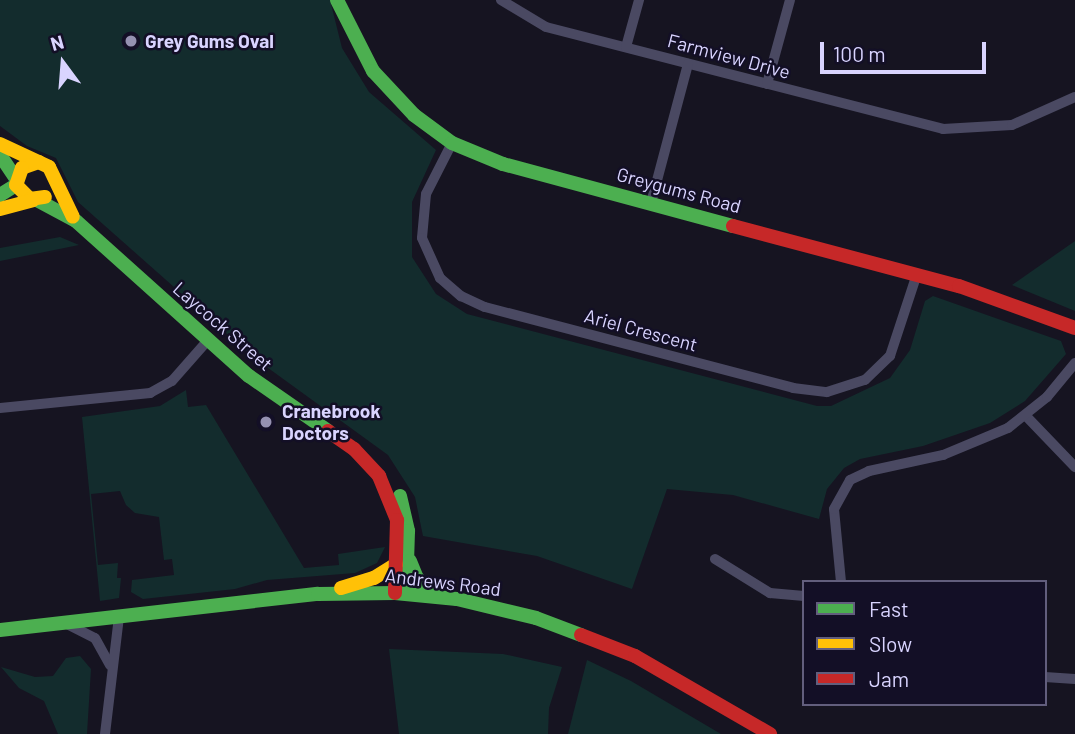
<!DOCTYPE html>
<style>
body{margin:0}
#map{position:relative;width:1075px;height:734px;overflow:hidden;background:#161421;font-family:Barlow,sans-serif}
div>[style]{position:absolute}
.green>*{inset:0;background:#132c2d}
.street>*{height:10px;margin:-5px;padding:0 5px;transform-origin:5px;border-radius:5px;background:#4a4962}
.fast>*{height:14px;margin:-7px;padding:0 7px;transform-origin:7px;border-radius:7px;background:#4caf50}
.slow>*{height:14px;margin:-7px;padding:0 7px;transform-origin:7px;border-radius:7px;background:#ffc107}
.jam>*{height:14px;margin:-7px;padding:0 7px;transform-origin:7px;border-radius:7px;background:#c62828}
.dots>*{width:19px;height:19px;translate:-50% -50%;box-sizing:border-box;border:4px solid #130f26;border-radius:50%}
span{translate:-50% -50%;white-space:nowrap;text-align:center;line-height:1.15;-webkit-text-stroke:5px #130f26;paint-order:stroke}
.poi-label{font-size:19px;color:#d9d4ff;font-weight:700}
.left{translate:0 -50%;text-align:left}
.street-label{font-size:19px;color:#d9d4ff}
.legend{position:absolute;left:802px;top:580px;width:245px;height:126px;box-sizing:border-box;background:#130f26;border:2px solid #625e7d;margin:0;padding:9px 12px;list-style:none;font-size:21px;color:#d9d4ff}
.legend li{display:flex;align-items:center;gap:14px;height:35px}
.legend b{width:35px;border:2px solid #625e7d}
.north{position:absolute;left:28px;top:28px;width:70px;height:70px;-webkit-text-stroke:5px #130f26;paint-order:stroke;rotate:344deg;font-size:19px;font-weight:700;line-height:28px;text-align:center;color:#d9d4ff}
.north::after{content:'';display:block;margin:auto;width:24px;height:32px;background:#d9d4ff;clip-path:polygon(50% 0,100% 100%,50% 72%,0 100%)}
.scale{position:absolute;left:820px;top:42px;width:166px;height:32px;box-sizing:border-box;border:4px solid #d9d4ff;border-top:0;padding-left:9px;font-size:21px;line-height:24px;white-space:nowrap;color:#d9d4ff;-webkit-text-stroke:5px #130f26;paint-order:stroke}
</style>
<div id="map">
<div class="green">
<i style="clip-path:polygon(0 0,330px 0,342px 48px,369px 92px,436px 150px,412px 202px,412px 257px,436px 294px,467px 314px,817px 406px,831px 406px,890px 378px,910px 350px,925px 301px,933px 296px,1061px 341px,1066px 354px,1025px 401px,990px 423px,923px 446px,860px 459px,844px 468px,827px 489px,819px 519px,733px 495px,667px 489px,632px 589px,537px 556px,423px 536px,415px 497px,388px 455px,253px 357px,78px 202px,56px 158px,27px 146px,0 126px)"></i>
<i style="clip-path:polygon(60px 237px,79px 245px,0 261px,0 248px)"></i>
<i style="clip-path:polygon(1075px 241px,1075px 311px,1012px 285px)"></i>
<i style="clip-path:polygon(186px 390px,188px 407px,206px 405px,304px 568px,339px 565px,338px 554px,385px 547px,377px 563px,355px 573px,267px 580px,235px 589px,143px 599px,131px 592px,132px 580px,174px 575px,172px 559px,164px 560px,159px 517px,135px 513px,126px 505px,120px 491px,91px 494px,98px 565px,118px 563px,117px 578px,121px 578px,119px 598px,100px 601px,82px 417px,160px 406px)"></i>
<i style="clip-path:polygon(389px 649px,503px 654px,562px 667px,549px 708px,548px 734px,399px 734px)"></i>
<i style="clip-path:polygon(80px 656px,91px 669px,87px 734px,58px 734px,44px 701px,19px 688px,1px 667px,35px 677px,53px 676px,66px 658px)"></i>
<i style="clip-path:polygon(587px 660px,631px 681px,721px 734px,568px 734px)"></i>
</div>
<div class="street">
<i style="left:501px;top:0;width:52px;rotate:31deg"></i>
<i style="left:546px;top:27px;width:410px;rotate:14.4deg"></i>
<i style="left:943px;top:129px;width:69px;rotate:-3.3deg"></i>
<i style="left:1012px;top:125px;width:69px;rotate:-24deg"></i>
<i style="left:626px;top:47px;width:49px;rotate:-74.5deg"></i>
<i style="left:767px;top:84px;width:87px;rotate:-74.7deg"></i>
<i style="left:452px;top:143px;width:57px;rotate:117deg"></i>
<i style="left:426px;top:194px;width:44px;rotate:95.2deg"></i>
<i style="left:422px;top:238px;width:44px;rotate:65.8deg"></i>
<i style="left:440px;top:278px;width:28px;rotate:41deg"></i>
<i style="left:461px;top:296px;width:26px;rotate:25deg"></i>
<i style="left:485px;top:307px;width:318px;rotate:14.7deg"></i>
<i style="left:793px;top:388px;width:34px;rotate:7deg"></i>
<i style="left:827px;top:392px;width:40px;rotate:-18deg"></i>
<i style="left:865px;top:380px;width:35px;rotate:-44deg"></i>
<i style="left:890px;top:356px;width:86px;rotate:-71.8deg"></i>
<i style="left:651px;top:203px;width:144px;rotate:-75.1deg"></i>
<i style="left:0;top:408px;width:151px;rotate:-5.7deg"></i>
<i style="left:150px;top:393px;width:25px;rotate:-29deg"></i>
<i style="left:172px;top:381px;width:55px;rotate:-48.7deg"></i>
<i style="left:1026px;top:416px;width:71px;rotate:46.1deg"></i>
<i style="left:715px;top:559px;width:65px;rotate:31.7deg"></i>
<i style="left:770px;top:593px;width:34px;rotate:5deg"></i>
<i style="left:841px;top:582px;width:73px;rotate:-95.5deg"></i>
<i style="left:834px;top:509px;width:33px;rotate:-61deg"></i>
<i style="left:850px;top:480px;width:21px;rotate:-25deg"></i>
<i style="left:869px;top:471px;width:76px;rotate:-12.2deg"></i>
<i style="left:943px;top:455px;width:70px;rotate:-22.6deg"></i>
<i style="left:1008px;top:428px;width:50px;rotate:-38.5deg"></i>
<i style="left:1047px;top:397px;width:44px;rotate:-50.5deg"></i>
<i style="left:67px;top:624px;width:31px;rotate:27deg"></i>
<i style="left:95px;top:638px;width:31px;rotate:61deg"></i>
<i style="left:1045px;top:677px;width:30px;rotate:4deg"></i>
<i style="left:105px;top:734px;width:118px;rotate:-83.2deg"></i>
</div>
<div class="fast">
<i style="left:337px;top:0;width:80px;rotate:63.1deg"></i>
<i style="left:373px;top:71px;width:60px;rotate:47deg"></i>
<i style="left:414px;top:115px;width:47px;rotate:36.4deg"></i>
<i style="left:452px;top:143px;width:55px;rotate:22.4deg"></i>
<i style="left:503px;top:164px;width:238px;rotate:15.1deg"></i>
<i style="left:0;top:155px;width:29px;rotate:56deg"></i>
<i style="left:0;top:195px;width:19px;rotate:-32deg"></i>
<i style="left:37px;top:200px;width:44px;rotate:28.3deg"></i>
<i style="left:76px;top:221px;width:232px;rotate:41.9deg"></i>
<i style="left:249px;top:376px;width:96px;rotate:34.8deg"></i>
<i style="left:400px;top:496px;width:36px;rotate:77deg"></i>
<i style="left:408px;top:531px;width:62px;rotate:91.8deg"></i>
<i style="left:410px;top:561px;width:18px;rotate:68deg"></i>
<i style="left:417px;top:578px;width:28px;rotate:41deg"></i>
<i style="left:0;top:630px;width:320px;rotate:-6.5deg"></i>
<i style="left:318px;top:594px;width:77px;rotate:-0.7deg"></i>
<i style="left:395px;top:593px;width:62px;rotate:5.5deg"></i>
<i style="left:457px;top:599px;width:81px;rotate:13.5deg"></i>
<i style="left:536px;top:618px;width:48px;rotate:20.7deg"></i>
</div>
<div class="slow">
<i style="left:0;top:144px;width:54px;rotate:25.1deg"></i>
<i style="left:49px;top:167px;width:55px;rotate:64.4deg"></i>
<i style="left:39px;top:162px;width:18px;rotate:161deg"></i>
<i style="left:22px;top:168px;width:18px;rotate:109deg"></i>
<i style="left:16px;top:185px;width:20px;rotate:45deg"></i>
<i style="left:30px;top:199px;width:15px;rotate:-8deg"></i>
<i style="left:0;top:209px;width:34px;rotate:-15deg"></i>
<i style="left:341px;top:588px;width:34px;rotate:-17deg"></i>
<i style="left:374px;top:578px;width:26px;rotate:-32deg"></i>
</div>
<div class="jam">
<i style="left:733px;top:226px;width:234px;rotate:14.9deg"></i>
<i style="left:959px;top:286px;width:123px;rotate:19.9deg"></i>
<i style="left:328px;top:431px;width:32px;rotate:35deg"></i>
<i style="left:354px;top:449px;width:37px;rotate:47deg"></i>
<i style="left:379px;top:476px;width:48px;rotate:67.8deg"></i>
<i style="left:397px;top:520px;width:73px;rotate:91.6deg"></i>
<i style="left:581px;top:635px;width:58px;rotate:21.3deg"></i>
<i style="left:635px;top:656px;width:156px;rotate:30deg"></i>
</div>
<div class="dots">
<i style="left:131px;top:41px;background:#9591b1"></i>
<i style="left:266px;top:422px;background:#9591b1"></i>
</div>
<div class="poi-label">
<span class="left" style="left:145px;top:41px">Grey Gums Oval</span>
<span class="left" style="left:282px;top:422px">Cranebrook<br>Doctors</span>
</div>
<div class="street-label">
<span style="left:729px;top:56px;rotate:15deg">Farmview Drive</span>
<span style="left:679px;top:190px;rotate:15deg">Greygums Road</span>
<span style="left:223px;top:326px;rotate:41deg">Laycock Street</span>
<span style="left:641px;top:330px;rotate:15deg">Ariel Crescent</span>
<span style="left:443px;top:582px;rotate:7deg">Andrews Road</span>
</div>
<ul class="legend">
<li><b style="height:9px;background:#4caf50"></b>Fast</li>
<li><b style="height:9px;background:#ffc107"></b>Slow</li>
<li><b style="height:9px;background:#c62828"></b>Jam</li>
</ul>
<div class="north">N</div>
<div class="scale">100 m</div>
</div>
